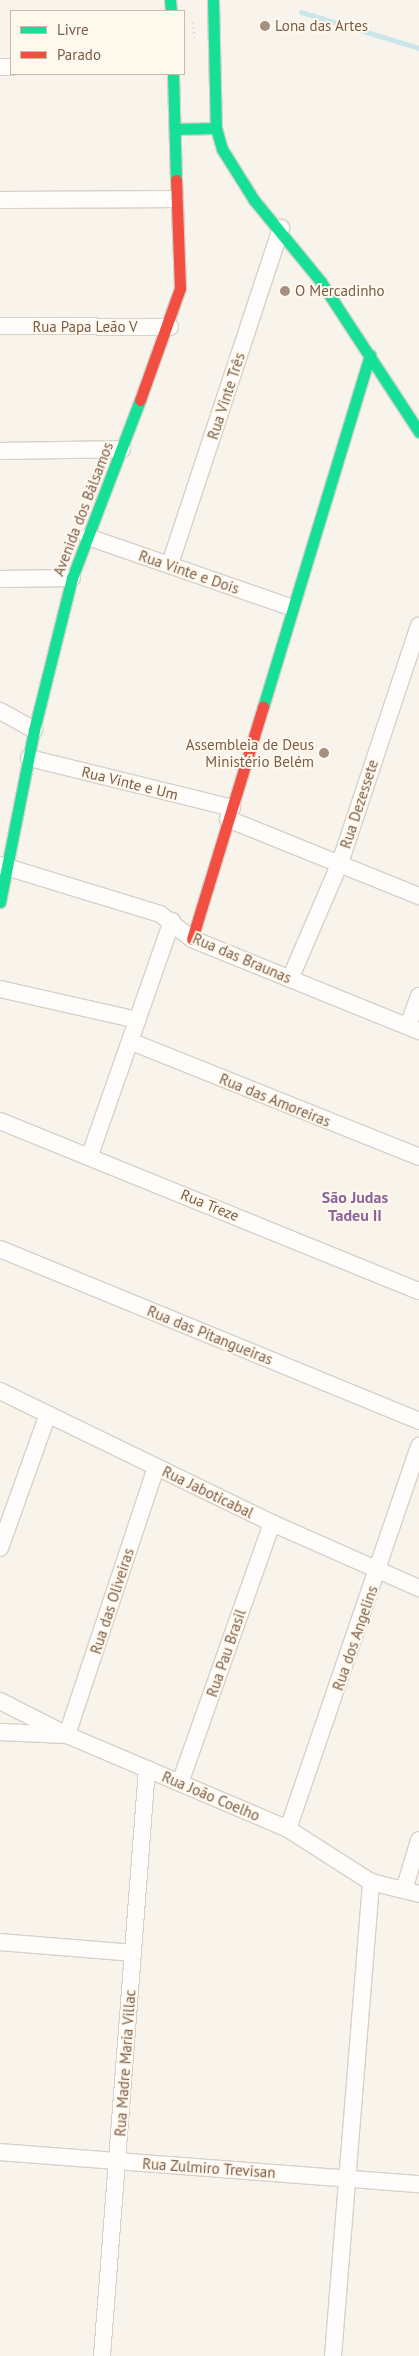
<!DOCTYPE html>
<meta charset="utf-8">
<style>
body{margin:0}
#map{position:relative;width:419px;height:2356px;overflow:hidden;background:#f8f4eb;font-family:"PT Sans",sans-serif}
div>[style]{position:absolute}
.stream>*{height:5px;margin:-2.5px;padding:0 2.5px;transform-origin:2.5px;border-radius:2.5px;background:#cbe6ea}
.path>*{height:3px;margin-top:-1.5px;transform-origin:0;background:repeating-linear-gradient(90deg,#dbd3cd 0 1px,transparent 0 5px)}
.roads{filter:drop-shadow(1px 0 #d7d1c9) drop-shadow(-1px 0 #d7d1c9) drop-shadow(0 1px #d7d1c9) drop-shadow(0 -1px #d7d1c9)}
.street>*{height:16px;margin:-8px;padding:0 8px;transform-origin:8px;border-radius:8px;background:#fefdfc}
.fast>*{height:11px;margin:-5.5px;padding:0 5.5px;transform-origin:5.5px;border-radius:5.5px;background:#16e098}
.jam>*{height:11px;margin:-5.5px;padding:0 5.5px;transform-origin:5.5px;border-radius:5.5px;background:#f24e42}
.dots>*{width:14px;height:14px;translate:-50% -50%;box-sizing:border-box;border:2px solid #fff9ed;border-radius:50%}
span{translate:-50% -50%;white-space:nowrap;text-align:center;line-height:1.15;-webkit-text-stroke:4px #fff9ed;paint-order:stroke}
.poi-label{font-size:15px;color:#7a5c48}
.left{translate:0 -50%;text-align:left}
.right{translate:-100% -50%;text-align:right}
.street-label{font-size:15px;color:#7a5c48}
.neighbourhood-label{font-size:16px;color:#8d639d;font-weight:700}
.legend{position:absolute;left:10px;top:10px;width:175px;height:65px;box-sizing:border-box;background:#fff9ed;border:1px solid #cabaab;margin:0;padding:6px 9px;list-style:none;font-size:15px;color:#7a5c48}
.legend li{display:flex;align-items:center;gap:10px;height:25px}
.legend b{width:25px;border:1px solid #cabaab}
</style>
<div id="map">
<div class="stream">
<i style="left:301px;top:12px;width:123px;rotate:17deg"></i>
</div>
<div class="path">
<i style="left:193px;top:22px;width:16px;rotate:86deg"></i>
</div>
<div class="roads">
<div class="street">
<i style="left:0;top:67px;width:11px"></i>
<i style="left:0;top:200px;width:175px;rotate:-0.3deg"></i>
<i style="left:0;top:326px;width:170px;rotate:0.3deg"></i>
<i style="left:0;top:451px;width:122px;rotate:-0.9deg"></i>
<i style="left:88px;top:537px;width:214px;rotate:19.1deg"></i>
<i style="left:170px;top:564px;width:354px;rotate:-71.7deg"></i>
<i style="left:0;top:579px;width:72px;rotate:-0.8deg"></i>
<i style="left:0;top:711px;width:39px;rotate:29deg"></i>
<i style="left:29px;top:758px;width:209px;rotate:13.8deg"></i>
<i style="left:228px;top:819px;width:206px;rotate:22deg"></i>
<i style="left:0;top:865px;width:167px;rotate:17deg"></i>
<i style="left:160px;top:914px;width:41px;rotate:38deg"></i>
<i style="left:192px;top:939px;width:245px;rotate:22.1deg"></i>
<i style="left:290px;top:979px;width:126px;rotate:-66.7deg"></i>
<i style="left:340px;top:863px;width:250px;rotate:-71.6deg"></i>
<i style="left:0;top:989px;width:141px;rotate:12.7deg"></i>
<i style="left:408px;top:1026px;width:32px;rotate:-70deg"></i>
<i style="left:132px;top:1042px;width:309px;rotate:21.8deg"></i>
<i style="left:0;top:1121px;width:452px;rotate:22.1deg"></i>
<i style="left:90px;top:1155px;width:248px;rotate:-70.7deg"></i>
<i style="left:0;top:1249px;width:453px;rotate:22.3deg"></i>
<i style="left:0;top:1391px;width:302px;rotate:25.9deg"></i>
<i style="left:272px;top:1523px;width:161px;rotate:23.9deg"></i>
<i style="left:0;top:1548px;width:142px;rotate:-70.3deg"></i>
<i style="left:0;top:1701px;width:75px;rotate:26.9deg"></i>
<i style="left:67px;top:1735px;width:240px;rotate:23deg"></i>
<i style="left:288px;top:1829px;width:98px;rotate:32.6deg"></i>
<i style="left:371px;top:1882px;width:49px;rotate:14deg"></i>
<i style="left:0;top:1732px;width:67px;rotate:2.6deg"></i>
<i style="left:67px;top:1735px;width:282px;rotate:-71.6deg"></i>
<i style="left:180px;top:1783px;width:276px;rotate:-70.5deg"></i>
<i style="left:288px;top:1829px;width:405px;rotate:-71.1deg"></i>
<i style="left:404px;top:1890px;width:52px;rotate:-73.3deg"></i>
<i style="left:0;top:1942px;width:133px;rotate:4.7deg"></i>
<i style="left:0;top:2152px;width:420px;rotate:4.4deg"></i>
<i style="left:102px;top:2356px;width:589px;rotate:-85.62deg"></i>
<i style="left:333px;top:2356px;width:476px;rotate:-85.4deg"></i>
</div>
<div class="fast">
<i style="left:170px;top:0;width:11px;rotate:85deg"></i>
<i style="left:213px;top:0;width:128px;rotate:88.7deg"></i>
<i style="left:216px;top:128px;width:22px;rotate:74deg"></i>
<i style="left:222px;top:149px;width:60px;rotate:57.9deg"></i>
<i style="left:254px;top:200px;width:106px;rotate:50.7deg"></i>
<i style="left:321px;top:282px;width:179px;rotate:56.8deg"></i>
<i style="left:173px;top:74px;width:106px;rotate:88.4deg"></i>
<i style="left:175px;top:129px;width:41px;rotate:-1.4deg"></i>
<i style="left:263px;top:707px;width:368px;rotate:-73.1deg"></i>
<i style="left:0;top:902px;width:175px;rotate:-78.8deg"></i>
<i style="left:34px;top:730px;width:157px;rotate:-76deg"></i>
<i style="left:72px;top:578px;width:191px;rotate:-69.1deg"></i>
</div>
<div class="jam">
<i style="left:140px;top:400px;width:119px;rotate:-70.3deg"></i>
<i style="left:180px;top:288px;width:108px;rotate:-92.1deg"></i>
<i style="left:192px;top:939px;width:243px;rotate:-73deg"></i>
</div>
</div>
<div class="dots">
<i style="left:265px;top:26px;background:#a69181"></i>
<i style="left:285px;top:291px;background:#a69181"></i>
<i style="left:324px;top:753px;background:#a69181"></i>
</div>
<div class="poi-label">
<span class="left" style="left:275px;top:26px">Lona das Artes</span>
<span class="left" style="left:295px;top:291px">O Mercadinho</span>
<span class="right" style="left:314px;top:753px">Assembleia de Deus<br>Ministério Belém</span>
</div>
<div class="street-label">
<span style="left:85px;top:327px">Rua Papa Leão V</span>
<span style="left:226px;top:396px;rotate:-72deg">Rua Vinte Três</span>
<span style="left:83px;top:509px;rotate:-69deg">Avenida dos Bálsamos</span>
<span style="left:189px;top:572px;rotate:19deg">Rua Vinte e Dois</span>
<span style="left:130px;top:783px;rotate:14deg">Rua Vinte e Um</span>
<span style="left:359px;top:804px;rotate:-72deg">Rua Dezessete</span>
<span style="left:242px;top:958px;rotate:23deg">Rua das Braunas</span>
<span style="left:275px;top:1100px;rotate:22deg">Rua das Amoreiras</span>
<span style="left:210px;top:1205px;rotate:22deg">Rua Treze</span>
<span style="left:210px;top:1335px;rotate:22deg">Rua das Pitangueiras</span>
<span style="left:208px;top:1492px;rotate:26deg">Rua Jaboticabal</span>
<span style="left:112px;top:1601px;rotate:-72deg">Rua das Oliveiras</span>
<span style="left:355px;top:1638px;rotate:-71deg">Rua dos Angelins</span>
<span style="left:226px;top:1653px;rotate:-71deg">Rua Pau Brasil</span>
<span style="left:211px;top:1796px;rotate:23deg">Rua João Coelho</span>
<span style="left:125px;top:2063px;rotate:-86deg">Rua Madre Maria Villac</span>
<span style="left:209px;top:2168px;rotate:4deg">Rua Zulmiro Trevisan</span>
</div>
<div class="neighbourhood-label">
<span style="left:355px;top:1206px">São Judas<br>Tadeu II</span>
</div>
<ul class="legend">
<li><b style="height:6px;background:#16e098"></b>Livre</li>
<li><b style="height:6px;background:#f24e42"></b>Parado</li>
</ul>
</div>
